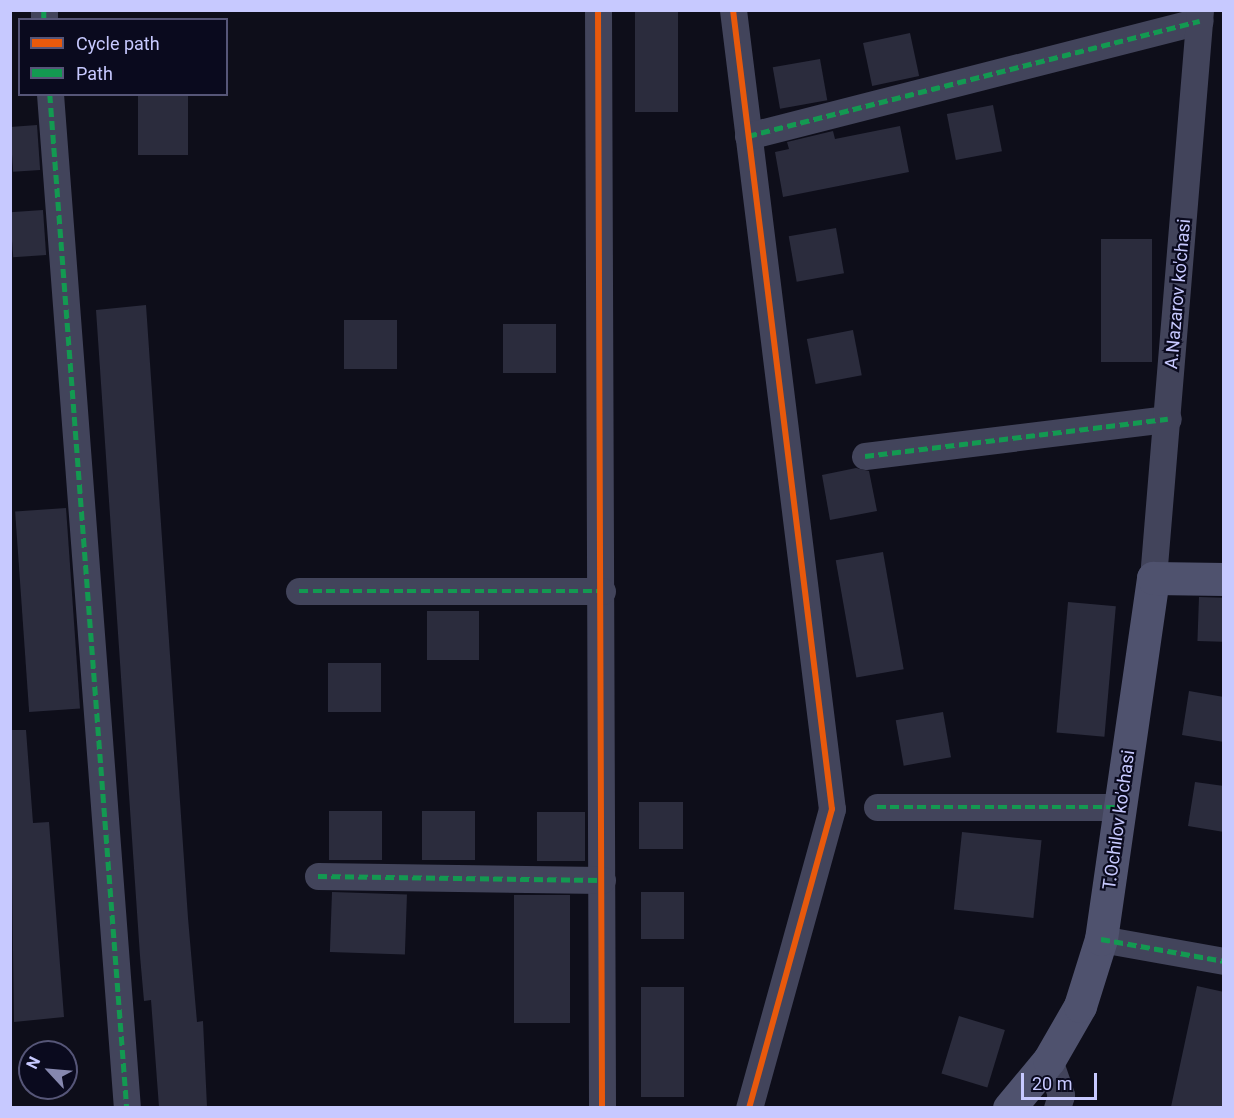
<!DOCTYPE html>
<style>
body{margin:0}
#map{position:relative;width:1234px;height:1118px;overflow:hidden;background:#0e0e1a;font-family:Roboto,sans-serif}
div>[style]{position:absolute}
.building>*{inset:0;background:#2b2c3d;transform-origin:0 0}
.minor>*{height:27px;margin:-13.5px;padding:0 13.5px;transform-origin:13.5px;border-radius:13.5px;background:#42445b}
.secondary>*{height:33px;margin:-16.5px;padding:0 16.5px;transform-origin:16.5px;border-radius:16.5px;background:#4f526e}
.quiet>*{height:4.5px;margin-top:-2.25px;transform-origin:0;background:repeating-linear-gradient(90deg,#139951 0 9px,transparent 0 13.5px)}
.cycleway>*{height:6px;margin:-3px;padding:0 3px;transform-origin:3px;border-radius:3px;background:#e8590c}
span{translate:-50% -50%;white-space:nowrap;text-align:center;line-height:1.15;-webkit-text-stroke:4.5px #0a0a1e;paint-order:stroke}
.street-label{font-size:18px;color:#c7c9ff}
.frame{position:absolute;inset:0;border:12px solid #c7c9ff;pointer-events:none}
.legend{position:absolute;left:18px;top:18px;width:210px;height:78px;box-sizing:border-box;background:#0a0a1e;border:2px solid #565678;margin:0;padding:8px 10px;list-style:none;font-size:18px;color:#c7c9ff}
.legend li{display:flex;align-items:center;gap:12px;height:30px}
.legend b{width:30px;border:2px solid #565678}
.north{position:absolute;left:18px;top:1040px;width:60px;height:60px;box-sizing:border-box;background:#0a0a1e;border:2px solid #565678;border-radius:50%;rotate:296deg;font-size:16px;font-weight:700;line-height:24px;text-align:center;color:#c7c9ff}
.north::after{content:'';display:block;margin:auto;width:21px;height:27px;background:#8688af;clip-path:polygon(50% 0,100% 100%,50% 72%,0 100%)}
.scale{position:absolute;left:1021px;top:1073px;width:76px;height:27px;box-sizing:border-box;border:3px solid #c7c9ff;border-top:0;padding-left:8px;font-size:18px;line-height:21px;white-space:nowrap;color:#c7c9ff;-webkit-text-stroke:4px #0a0a1e;paint-order:stroke}
</style>
<div id="map">
<div class="building">
<i style="left:635px;top:10px;width:43px;height:102px"></i>
<i style="left:910px;top:33px;width:44px;height:48px;rotate:78deg"></i>
<i style="left:820px;top:59px;width:42px;height:48px;rotate:80deg"></i>
<i style="left:138px;top:94px;width:50px;height:61px"></i>
<i style="left:993px;top:105px;width:47px;height:47px;rotate:79deg"></i>
<i style="left:37px;top:125px;width:45px;height:27px;rotate:86deg"></i>
<i style="clip-path:polygon(900px 126px,909px 172px,783px 197px,775px 152px,789px 149px,787px 142px,833px 131px,835px 139px)"></i>
<i style="left:43px;top:210px;width:45px;height:33px;rotate:86deg"></i>
<i style="left:836px;top:228px;width:46px;height:48px;rotate:80deg"></i>
<i style="left:1101px;top:239px;width:51px;height:123px"></i>
<i style="clip-path:polygon(146px 305px,188px 918px,197px 1022px,203px 1021px,207px 1107px,159px 1107px,151px 1000px,144px 1001px,140px 956px,96px 310px)"></i>
<i style="left:344px;top:320px;width:53px;height:49px"></i>
<i style="left:503px;top:324px;width:53px;height:49px"></i>
<i style="left:853px;top:330px;width:46px;height:47px;rotate:79deg"></i>
<i style="clip-path:polygon(856px 468px,869px 471px,877px 511px,830px 520px,822px 475px)"></i>
<i style="left:66px;top:508px;width:201px;height:51px;rotate:86deg"></i>
<i style="left:883px;top:552px;width:119px;height:48px;rotate:80deg"></i>
<i style="left:1199px;top:597px;width:25px;height:44px;rotate:2deg"></i>
<i style="left:1068px;top:602px;width:48px;height:131px;rotate:5deg"></i>
<i style="left:427px;top:611px;width:52px;height:49px"></i>
<i style="left:328px;top:663px;width:53px;height:49px"></i>
<i style="clip-path:polygon(1189px 691px,1224px 697px,1224px 742px,1182px 735px)"></i>
<i style="left:943px;top:712px;width:46px;height:48px;rotate:80deg"></i>
<i style="clip-path:polygon(10px 730px,26px 730px,33px 823px,49px 822px,64px 1017px,14px 1022px)"></i>
<i style="clip-path:polygon(1195px 782px,1224px 786px,1224px 832px,1188px 826px)"></i>
<i style="left:639px;top:802px;width:44px;height:47px"></i>
<i style="left:329px;top:811px;width:53px;height:49px"></i>
<i style="left:475px;top:811px;width:49px;height:53px;rotate:90deg"></i>
<i style="left:585px;top:812px;width:49px;height:48px;rotate:90deg"></i>
<i style="left:962px;top:832px;width:80px;height:78px;rotate:6deg"></i>
<i style="left:332px;top:892px;width:75px;height:60px;rotate:2deg"></i>
<i style="left:641px;top:892px;width:43px;height:47px"></i>
<i style="left:570px;top:895px;width:128px;height:56px;rotate:90deg"></i>
<i style="clip-path:polygon(1197px 986px,1224px 992px,1224px 1107px,1171px 1107px)"></i>
<i style="left:641px;top:987px;width:43px;height:110px"></i>
<i style="left:959px;top:1016px;width:48px;height:60px;rotate:17deg"></i>
</div>
<div class="minor">
<i style="left:44px;top:10px;width:10px;rotate:90deg"></i>
<i style="left:598px;top:10px;width:1098px;rotate:89.79deg"></i>
<i style="left:733px;top:10px;width:805px;rotate:82.94deg"></i>
<i style="left:832px;top:809px;width:310px;rotate:105.5deg"></i>
<i style="left:50px;top:94px;width:1017px;rotate:85.66deg"></i>
<i style="left:748px;top:136px;width:466px;rotate:-14.3deg"></i>
<i style="left:865px;top:456px;width:305px;rotate:-7deg"></i>
<i style="left:1153px;top:578px;width:570px;rotate:-85.27deg"></i>
<i style="left:299px;top:591px;width:303px"></i>
<i style="left:877px;top:807px;width:244px"></i>
<i style="left:318px;top:876px;width:284px;rotate:0.8deg"></i>
<i style="left:1101px;top:939px;width:125px;rotate:10.1deg"></i>
<i style="left:1049px;top:1060px;width:37px;rotate:71deg"></i>
<i style="left:1061px;top:1095px;width:14px;rotate:107deg"></i>
</div>
<div class="secondary">
<i style="left:1009px;top:1108px;width:62px;rotate:-50.2deg"></i>
<i style="left:1049px;top:1060px;width:62px;rotate:-60.1deg"></i>
<i style="left:1080px;top:1006px;width:70px;rotate:-72.6deg"></i>
<i style="left:1101px;top:939px;width:365px;rotate:-81.8deg"></i>
<i style="left:1153px;top:578px;width:71px;rotate:0.8deg"></i>
</div>
<div class="quiet">
<i style="left:44px;top:10px;width:10px;rotate:90deg"></i>
<i style="left:50px;top:94px;width:1017px;rotate:85.66deg"></i>
<i style="left:748px;top:136px;width:466px;rotate:-14.3deg"></i>
<i style="left:865px;top:456px;width:305px;rotate:-7deg"></i>
<i style="left:299px;top:591px;width:303px"></i>
<i style="left:877px;top:807px;width:244px"></i>
<i style="left:318px;top:876px;width:284px;rotate:0.8deg"></i>
<i style="left:1101px;top:939px;width:125px;rotate:10.1deg"></i>
</div>
<div class="cycleway">
<i style="left:598px;top:10px;width:1098px;rotate:89.79deg"></i>
<i style="left:733px;top:10px;width:805px;rotate:82.94deg"></i>
<i style="left:832px;top:809px;width:310px;rotate:105.5deg"></i>
</div>
<div class="street-label">
<span style="left:1178px;top:294px;rotate:-85deg">A.Nazarov ko'chasi</span>
<span style="left:1119px;top:820px;rotate:-82deg">T.Ochilov ko'chasi</span>
</div>
<div class="frame"></div>
<ul class="legend">
<li><b style="height:8px;background:#e8590c"></b>Cycle path</li>
<li><b style="height:8px;background:#139951"></b>Path</li>
</ul>
<div class="north">N</div>
<div class="scale">20 m</div>
</div>
